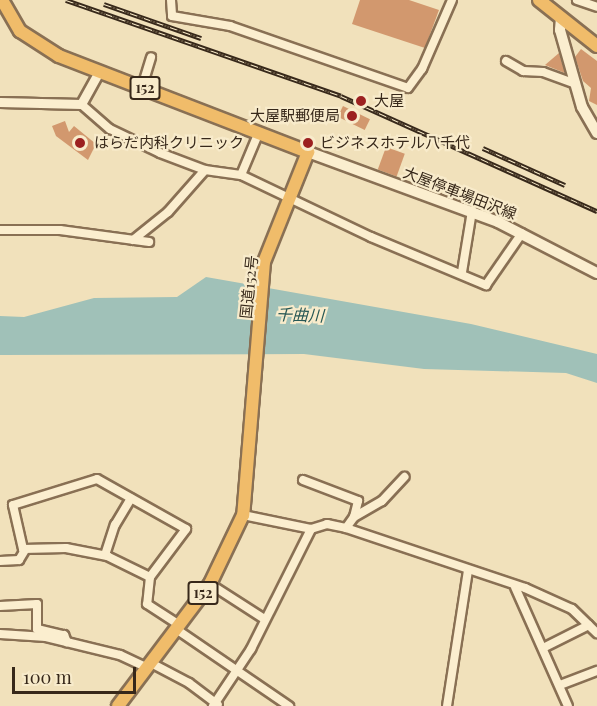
<!DOCTYPE html>
<meta charset="utf-8">
<style>
body{margin:0}
#map{position:relative;width:597px;height:706px;overflow:hidden;background:#f1e1bb;font-family:"Playfair Display","Noto Sans JP",serif}
div>[style]{position:absolute}
.water>*{inset:0;background:#a0c1b8}
.building>*{inset:0;background:#d2986e;transform-origin:0 0}
.roads{filter:drop-shadow(2px 0 #897054) drop-shadow(-2px 0 #897054) drop-shadow(0 2px #897054) drop-shadow(0 -2px #897054)}
.minor>*{height:8px;margin:-4px;padding:0 4px;transform-origin:4px;border-radius:4px;background:#fbeecf}
.tertiary>*{height:9px;margin:-4.5px;padding:0 4.5px;transform-origin:4.5px;border-radius:4.5px;background:#fbeecf}
.secondary>*{height:10px;margin:-5px;padding:0 5px;transform-origin:5px;border-radius:5px;background:#fbeecf}
.trunk>*{height:12px;margin:-6px;padding:0 6px;transform-origin:6px;border-radius:6px;background:#f0bc6a}
.rail>*{height:4.5px;margin-top:-2.25px;transform-origin:0;background:repeating-linear-gradient(90deg,#f8ebcb 0 7px,#37281a 0 14px);box-sizing:border-box;border-block:2px solid #37281a}
.dots>*{width:16px;height:16px;translate:-50% -50%;box-sizing:border-box;border:3px solid #f8ebcb;border-radius:50%}
span{translate:-50% -50%;white-space:nowrap;text-align:center;line-height:1.15;-webkit-text-stroke:4.5px #f8ebcb;paint-order:stroke}
.shield-label span{padding:2px 4px;background:#f8ebcb;border:2px solid;border-radius:4px;-webkit-text-stroke-width:0}
.shield-label{font-size:14px;color:#37281a;font-weight:700}
.poi-label{font-size:15px;color:#37281a}
.left{translate:0 -50%;text-align:left}
.right{translate:-100% -50%;text-align:right}
.street-label{font-size:15px;color:#37281a}
.water-label{font-size:16px;color:#285855;font-style:italic}
.scale{position:absolute;left:12px;top:667px;width:124px;height:27px;box-sizing:border-box;border:3px solid #37281a;border-top:0;padding-left:8px;font-size:18px;line-height:21px;white-space:nowrap;color:#37281a;-webkit-text-stroke:4px #f8ebcb;paint-order:stroke}
</style>
<div id="map">
<div class="water">
<i style="clip-path:polygon(206px 277px,471px 324px,597px 354px,597px 383px,566px 373px,424px 369px,304px 354px,0 355px,0 316px,24px 317px,94px 298px,177px 297px)"></i>
</div>
<div class="building">
<i style="clip-path:polygon(360px 0,409px 0,439px 10px,425px 48px,352px 24px)"></i>
<i style="clip-path:polygon(581px 49px,597px 61px,597px 105px,589px 101px,591px 88px,583px 81px,575px 57px)"></i>
<i style="clip-path:polygon(559px 53px,565px 73px,545px 65px)"></i>
<i style="left:343px;top:106px;width:30px;height:12px;rotate:26deg"></i>
<i style="clip-path:polygon(65px 121px,69px 132px,74px 126px,96px 144px,88px 160px,56px 136px,52px 126px)"></i>
<i style="left:386px;top:147px;width:20px;height:24px;rotate:20deg"></i>
</div>
<div class="roads">
<div class="minor">
<i style="left:171px;top:0;width:16px;rotate:86deg"></i>
<i style="left:172px;top:16px;width:59px;rotate:9.8deg"></i>
<i style="left:230px;top:26px;width:188px;rotate:19.2deg"></i>
<i style="left:408px;top:88px;width:24px;rotate:-54deg"></i>
<i style="left:422px;top:69px;width:75px;rotate:-66.5deg"></i>
<i style="left:577px;top:0;width:21px;rotate:19deg"></i>
<i style="left:506px;top:61px;width:20px;rotate:30deg"></i>
<i style="left:523px;top:71px;width:20px;rotate:3deg"></i>
<i style="left:543px;top:72px;width:35px;rotate:20deg"></i>
<i style="left:142px;top:87px;width:31px;rotate:-73deg"></i>
<i style="left:81px;top:104px;width:38px;rotate:41deg"></i>
<i style="left:110px;top:129px;width:55px;rotate:25.6deg"></i>
<i style="left:160px;top:153px;width:48px;rotate:20.7deg"></i>
<i style="left:205px;top:170px;width:36px;rotate:8deg"></i>
<i style="left:241px;top:175px;width:144px;rotate:25.5deg"></i>
<i style="left:371px;top:237px;width:125px;rotate:22.7deg"></i>
<i style="left:486px;top:285px;width:63px;rotate:-55.3deg"></i>
<i style="left:241px;top:175px;width:47px;rotate:-67.3deg"></i>
<i style="left:0;top:230px;width:60px"></i>
<i style="left:60px;top:230px;width:90px;rotate:7.7deg"></i>
<i style="left:133px;top:240px;width:45px;rotate:-38.7deg"></i>
<i style="left:168px;top:212px;width:56px;rotate:-48.6deg"></i>
<i style="left:462px;top:272px;width:62px;rotate:-80.7deg"></i>
<i style="left:303px;top:480px;width:59px;rotate:20.9deg"></i>
<i style="left:358px;top:501px;width:16px;rotate:104deg"></i>
<i style="left:243px;top:515px;width:69px;rotate:11.6deg"></i>
<i style="left:311px;top:529px;width:17px;rotate:-17deg"></i>
<i style="left:327px;top:524px;width:19px;rotate:12deg"></i>
<i style="left:346px;top:528px;width:189px;rotate:18.5deg"></i>
<i style="left:525px;top:588px;width:51px;rotate:24.1deg"></i>
<i style="left:572px;top:609px;width:35px;rotate:44deg"></i>
<i style="left:346px;top:528px;width:14px;rotate:-54deg"></i>
<i style="left:354px;top:517px;width:32px;rotate:-30deg"></i>
<i style="left:382px;top:501px;width:33px;rotate:-47deg"></i>
<i style="left:105px;top:555px;width:32px;rotate:-72deg"></i>
<i style="left:115px;top:525px;width:31px;rotate:-59deg"></i>
<i style="left:0;top:561px;width:19px;rotate:-3deg"></i>
<i style="left:19px;top:560px;width:12px;rotate:-59deg"></i>
<i style="left:150px;top:577px;width:60px;rotate:-53.1deg"></i>
<i style="left:186px;top:529px;width:102px;rotate:-150.7deg"></i>
<i style="left:97px;top:479px;width:88px;rotate:162.8deg"></i>
<i style="left:13px;top:505px;width:45px;rotate:77.2deg"></i>
<i style="left:23px;top:549px;width:43px;rotate:-1.3deg"></i>
<i style="left:66px;top:548px;width:42px;rotate:11deg"></i>
<i style="left:107px;top:556px;width:48px;rotate:26deg"></i>
<i style="left:150px;top:577px;width:27px;rotate:96deg"></i>
<i style="left:147px;top:604px;width:38px;rotate:33deg"></i>
<i style="left:210px;top:584px;width:63px;rotate:32.7deg"></i>
<i style="left:515px;top:587px;width:130px;rotate:66deg"></i>
<i style="left:0;top:606px;width:37px;rotate:-3deg"></i>
<i style="left:37px;top:604px;width:25px;rotate:90deg"></i>
<i style="left:37px;top:629px;width:28px;rotate:13deg"></i>
<i style="left:64px;top:635px;width:8px;rotate:67deg"></i>
<i style="left:176px;top:629px;width:137px;rotate:34.3deg"></i>
<i style="left:0;top:634px;width:46px;rotate:3.7deg"></i>
<i style="left:46px;top:637px;width:76px;rotate:13.7deg"></i>
<i style="left:120px;top:655px;width:31px;rotate:25deg"></i>
<i style="left:543px;top:648px;width:51px;rotate:-26.6deg"></i>
<i style="left:151px;top:663px;width:43px;rotate:27.8deg"></i>
<i style="left:189px;top:683px;width:36px;rotate:37deg"></i>
<i style="left:560px;top:685px;width:40px;rotate:-21deg"></i>
<i style="left:213px;top:706px;width:69px;rotate:-56.3deg"></i>
<i style="left:251px;top:649px;width:134px;rotate:-63.4deg"></i>
<i style="left:447px;top:706px;width:137px;rotate:-81.2deg"></i>
</div>
<div class="tertiary">
<i style="left:0;top:102px;width:81px;rotate:1.4deg"></i>
<i style="left:81px;top:104px;width:37px;rotate:-61deg"></i>
</div>
<div class="secondary">
<i style="left:561px;top:18px;width:12px;rotate:95deg"></i>
<i style="left:560px;top:30px;width:80px;rotate:74.1deg"></i>
<i style="left:582px;top:107px;width:30px;rotate:60deg"></i>
<i style="left:308px;top:152px;width:202px;rotate:20.2deg"></i>
<i style="left:498px;top:222px;width:111px;rotate:27.3deg"></i>
</div>
<div class="trunk">
<i style="left:2px;top:0;width:36px;rotate:60deg"></i>
<i style="left:20px;top:31px;width:46px;rotate:32.7deg"></i>
<i style="left:59px;top:56px;width:267px;rotate:21.1deg"></i>
<i style="left:308px;top:152px;width:118px;rotate:111.8deg"></i>
<i style="left:264px;top:262px;width:254px;rotate:94.7deg"></i>
<i style="left:243px;top:515px;width:76px;rotate:115.6deg"></i>
<i style="left:210px;top:584px;width:153px;rotate:127deg"></i>
<i style="left:539px;top:0;width:74px;rotate:38.4deg"></i>
</div>
</div>
<div class="rail">
<i style="left:66px;top:0;width:291px;rotate:19.2deg"></i>
<i style="left:341px;top:96px;width:281px;rotate:24.2deg"></i>
<i style="left:104px;top:4px;width:103px;rotate:19.3deg"></i>
<i style="left:483px;top:148px;width:90px;rotate:24.3deg"></i>
</div>
<div class="dots">
<i style="left:361px;top:101px;background:#9c2020"></i>
<i style="left:352px;top:116px;background:#9c2020"></i>
<i style="left:80px;top:143px;background:#9c2020"></i>
<i style="left:308px;top:143px;background:#9c2020"></i>
</div>
<div class="shield-label">
<span style="left:145px;top:88px">152</span>
<span style="left:203px;top:593px">152</span>
</div>
<div class="poi-label">
<span class="left" style="left:374px;top:101px">大屋</span>
<span class="right" style="left:340px;top:116px">大屋駅郵便局</span>
<span class="left" style="left:94px;top:143px">はらだ内科クリニック</span>
<span class="left" style="left:320px;top:143px">ビジネスホテル八千代</span>
</div>
<div class="street-label">
<span style="left:460px;top:193px;rotate:21deg">大屋停車場田沢線</span>
<span style="left:249px;top:287px;rotate:-84deg">国道152号</span>
</div>
<div class="water-label">
<span style="left:300px;top:315px;rotate:2deg">千曲川</span>
</div>
<div class="scale">100 m</div>
</div>
